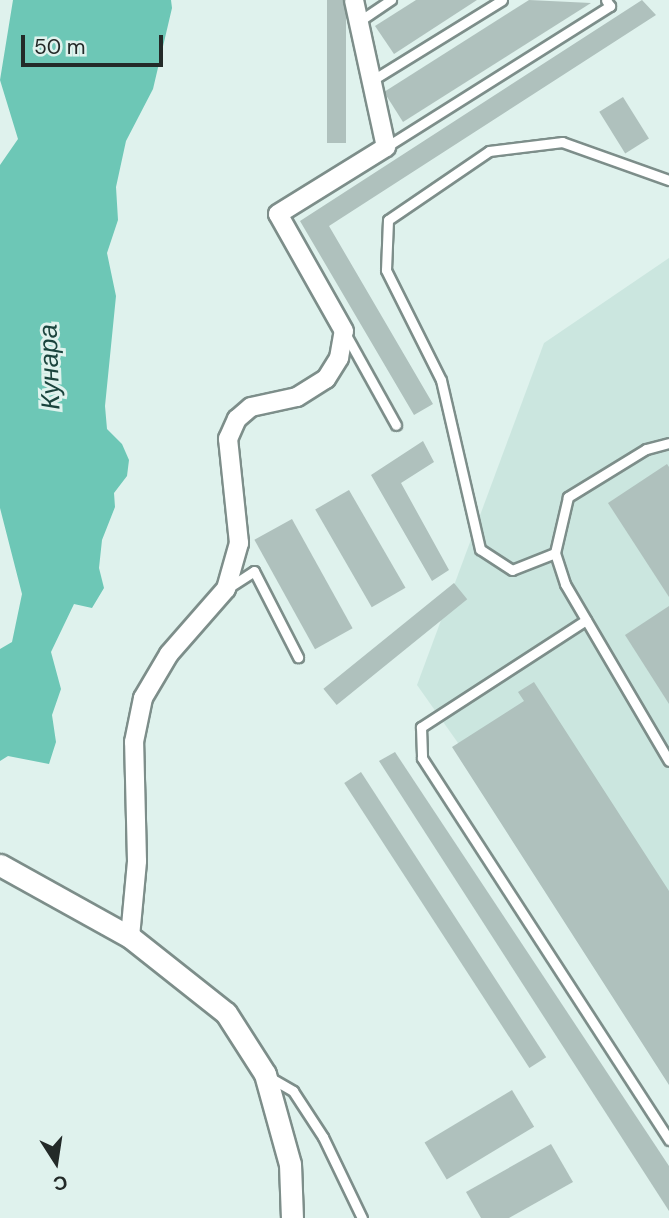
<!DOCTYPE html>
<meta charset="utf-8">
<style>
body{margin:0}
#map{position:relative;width:669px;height:1218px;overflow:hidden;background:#dff2ed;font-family:"DM Sans",sans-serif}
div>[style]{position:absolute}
.built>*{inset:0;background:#cbe6df}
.water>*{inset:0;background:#6dc7b6}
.building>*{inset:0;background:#afc1bd;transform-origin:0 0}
.roads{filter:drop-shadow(2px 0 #7d8e8a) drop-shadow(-2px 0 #7d8e8a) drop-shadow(0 2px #7d8e8a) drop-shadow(0 -2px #7d8e8a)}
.service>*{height:9px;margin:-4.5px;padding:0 4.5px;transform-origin:4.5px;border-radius:4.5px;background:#fff}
.minor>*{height:18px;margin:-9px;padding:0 9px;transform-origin:9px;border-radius:9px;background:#fff}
.tertiary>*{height:21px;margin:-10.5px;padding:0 10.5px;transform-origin:10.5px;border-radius:10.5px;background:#fff}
span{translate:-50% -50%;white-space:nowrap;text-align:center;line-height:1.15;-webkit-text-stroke:6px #dff2ed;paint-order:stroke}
.water-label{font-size:26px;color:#1a433c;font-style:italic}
.north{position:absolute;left:21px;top:1127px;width:70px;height:70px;-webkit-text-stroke:5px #dff2ed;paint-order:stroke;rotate:168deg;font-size:19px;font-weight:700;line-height:28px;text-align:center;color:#232a28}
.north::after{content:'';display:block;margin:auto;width:24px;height:32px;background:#232a28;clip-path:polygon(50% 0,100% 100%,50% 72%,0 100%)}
.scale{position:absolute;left:21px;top:35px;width:142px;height:32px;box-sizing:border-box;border:4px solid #232a28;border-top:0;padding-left:9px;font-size:21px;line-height:24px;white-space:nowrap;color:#232a28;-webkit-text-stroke:5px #dff2ed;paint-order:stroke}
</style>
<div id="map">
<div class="built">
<i style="clip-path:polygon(669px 258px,669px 1041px,417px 685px,544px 343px)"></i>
</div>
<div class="water">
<i style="clip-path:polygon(13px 0,171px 0,172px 8px,153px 89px,126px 141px,116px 187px,118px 220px,107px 253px,116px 296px,105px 406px,107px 429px,122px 444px,129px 460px,127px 476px,114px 493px,115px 507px,102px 540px,99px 568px,104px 588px,92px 608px,74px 604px,51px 652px,61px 689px,52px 715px,56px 742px,49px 764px,8px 756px,0 761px,0 649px,12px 642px,22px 594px,0 508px,0 165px,18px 139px,0 80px)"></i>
</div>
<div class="building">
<i style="left:327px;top:0;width:19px;height:143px"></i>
<i style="clip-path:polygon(416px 0,477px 0,394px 54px,375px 26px)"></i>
<i style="clip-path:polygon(529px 0,591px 3px,403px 122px,384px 92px)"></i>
<i style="clip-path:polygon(642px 0,656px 15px,329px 226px,433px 404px,414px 415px,300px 221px)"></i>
<i style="left:623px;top:97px;width:49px;height:28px;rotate:58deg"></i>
<i style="clip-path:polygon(423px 441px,434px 462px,401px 483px,449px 570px,432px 581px,371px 475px)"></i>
<i style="clip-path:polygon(667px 464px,669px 467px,669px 597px,608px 503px)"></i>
<i style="left:349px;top:490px;width:113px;height:39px;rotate:60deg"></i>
<i style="left:292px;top:519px;width:125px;height:43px;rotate:61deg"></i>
<i style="left:454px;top:583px;width:21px;height:168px;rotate:51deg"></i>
<i style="clip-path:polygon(669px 606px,669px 704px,625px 635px)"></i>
<i style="clip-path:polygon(534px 682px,669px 891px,669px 1085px,452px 747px,524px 701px,518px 692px)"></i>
<i style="clip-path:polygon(395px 752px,669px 1166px,669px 1211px,379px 761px)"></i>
<i style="left:361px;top:772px;width:340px;height:20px;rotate:57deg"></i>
<i style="left:512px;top:1090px;width:43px;height:102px;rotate:59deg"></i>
<i style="clip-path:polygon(551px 1144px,573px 1182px,509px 1218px,481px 1218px,466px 1192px)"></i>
</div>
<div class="roads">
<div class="service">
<i style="left:358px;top:22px;width:40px;rotate:-34deg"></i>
<i style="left:371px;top:81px;width:154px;rotate:-31.7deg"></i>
<i style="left:386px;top:147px;width:265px;rotate:-32.2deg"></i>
<i style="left:610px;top:6px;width:7px;rotate:-124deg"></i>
<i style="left:345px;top:333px;width:105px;rotate:61deg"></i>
<i style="left:669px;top:443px;width:24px;rotate:165deg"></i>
<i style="left:646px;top:449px;width:92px;rotate:148.4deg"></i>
<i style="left:568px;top:497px;width:57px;rotate:103.1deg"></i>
<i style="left:555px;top:553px;width:33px;rotate:72deg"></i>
<i style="left:565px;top:584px;width:205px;rotate:59.6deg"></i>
<i style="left:555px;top:553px;width:46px;rotate:158.4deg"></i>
<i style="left:512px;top:570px;width:38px;rotate:-147deg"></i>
<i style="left:480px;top:549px;width:173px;rotate:-103deg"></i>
<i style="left:441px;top:380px;width:123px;rotate:-116.6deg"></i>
<i style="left:386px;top:270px;width:50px;rotate:-87.7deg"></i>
<i style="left:388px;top:220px;width:122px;rotate:-34.3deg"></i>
<i style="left:489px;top:151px;width:74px;rotate:-7deg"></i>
<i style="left:562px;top:142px;width:114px;rotate:19.6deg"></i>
<i style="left:228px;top:588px;width:31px;rotate:-33deg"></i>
<i style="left:254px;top:571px;width:97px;rotate:62.9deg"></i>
<i style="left:586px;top:620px;width:197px;rotate:147deg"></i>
<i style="left:421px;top:727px;width:31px;rotate:88deg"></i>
<i style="left:422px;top:758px;width:455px;rotate:57.1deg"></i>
<i style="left:269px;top:1077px;width:28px;rotate:30deg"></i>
<i style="left:293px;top:1091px;width:55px;rotate:56.9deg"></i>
<i style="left:323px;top:1137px;width:90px;rotate:64.3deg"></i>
</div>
<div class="minor">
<i style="left:130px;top:937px;width:76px;rotate:-84.7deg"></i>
<i style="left:137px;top:861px;width:119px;rotate:-91.4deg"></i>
<i style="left:134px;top:742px;width:45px;rotate:-78.4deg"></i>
<i style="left:143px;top:698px;width:51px;rotate:-59.4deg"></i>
<i style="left:169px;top:654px;width:86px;rotate:-48.8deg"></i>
<i style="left:226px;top:589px;width:48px;rotate:-74.2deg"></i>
<i style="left:239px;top:543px;width:105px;rotate:-96deg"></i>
<i style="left:228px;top:439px;width:22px;rotate:-66deg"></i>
<i style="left:237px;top:419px;width:18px;rotate:-41deg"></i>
<i style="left:251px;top:407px;width:47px;rotate:-12.3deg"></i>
<i style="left:297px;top:397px;width:34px;rotate:-32deg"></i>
<i style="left:326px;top:379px;width:25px;rotate:-58deg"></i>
<i style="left:339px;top:358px;width:27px;rotate:-80deg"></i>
<i style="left:344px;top:331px;width:134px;rotate:-119.4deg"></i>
<i style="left:278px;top:214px;width:127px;rotate:-31.8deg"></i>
<i style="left:386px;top:147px;width:150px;rotate:-102.3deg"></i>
</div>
<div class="tertiary">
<i style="left:0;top:865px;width:149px;rotate:29deg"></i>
<i style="left:130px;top:937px;width:122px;rotate:38.4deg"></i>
<i style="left:226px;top:1013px;width:72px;rotate:57.4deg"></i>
<i style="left:265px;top:1074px;width:93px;rotate:74.5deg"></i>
<i style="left:290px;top:1164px;width:54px;rotate:87.9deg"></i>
</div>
</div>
<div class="water-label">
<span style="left:50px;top:367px;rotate:-92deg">Кунара</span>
</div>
<div class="north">С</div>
<div class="scale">50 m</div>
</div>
